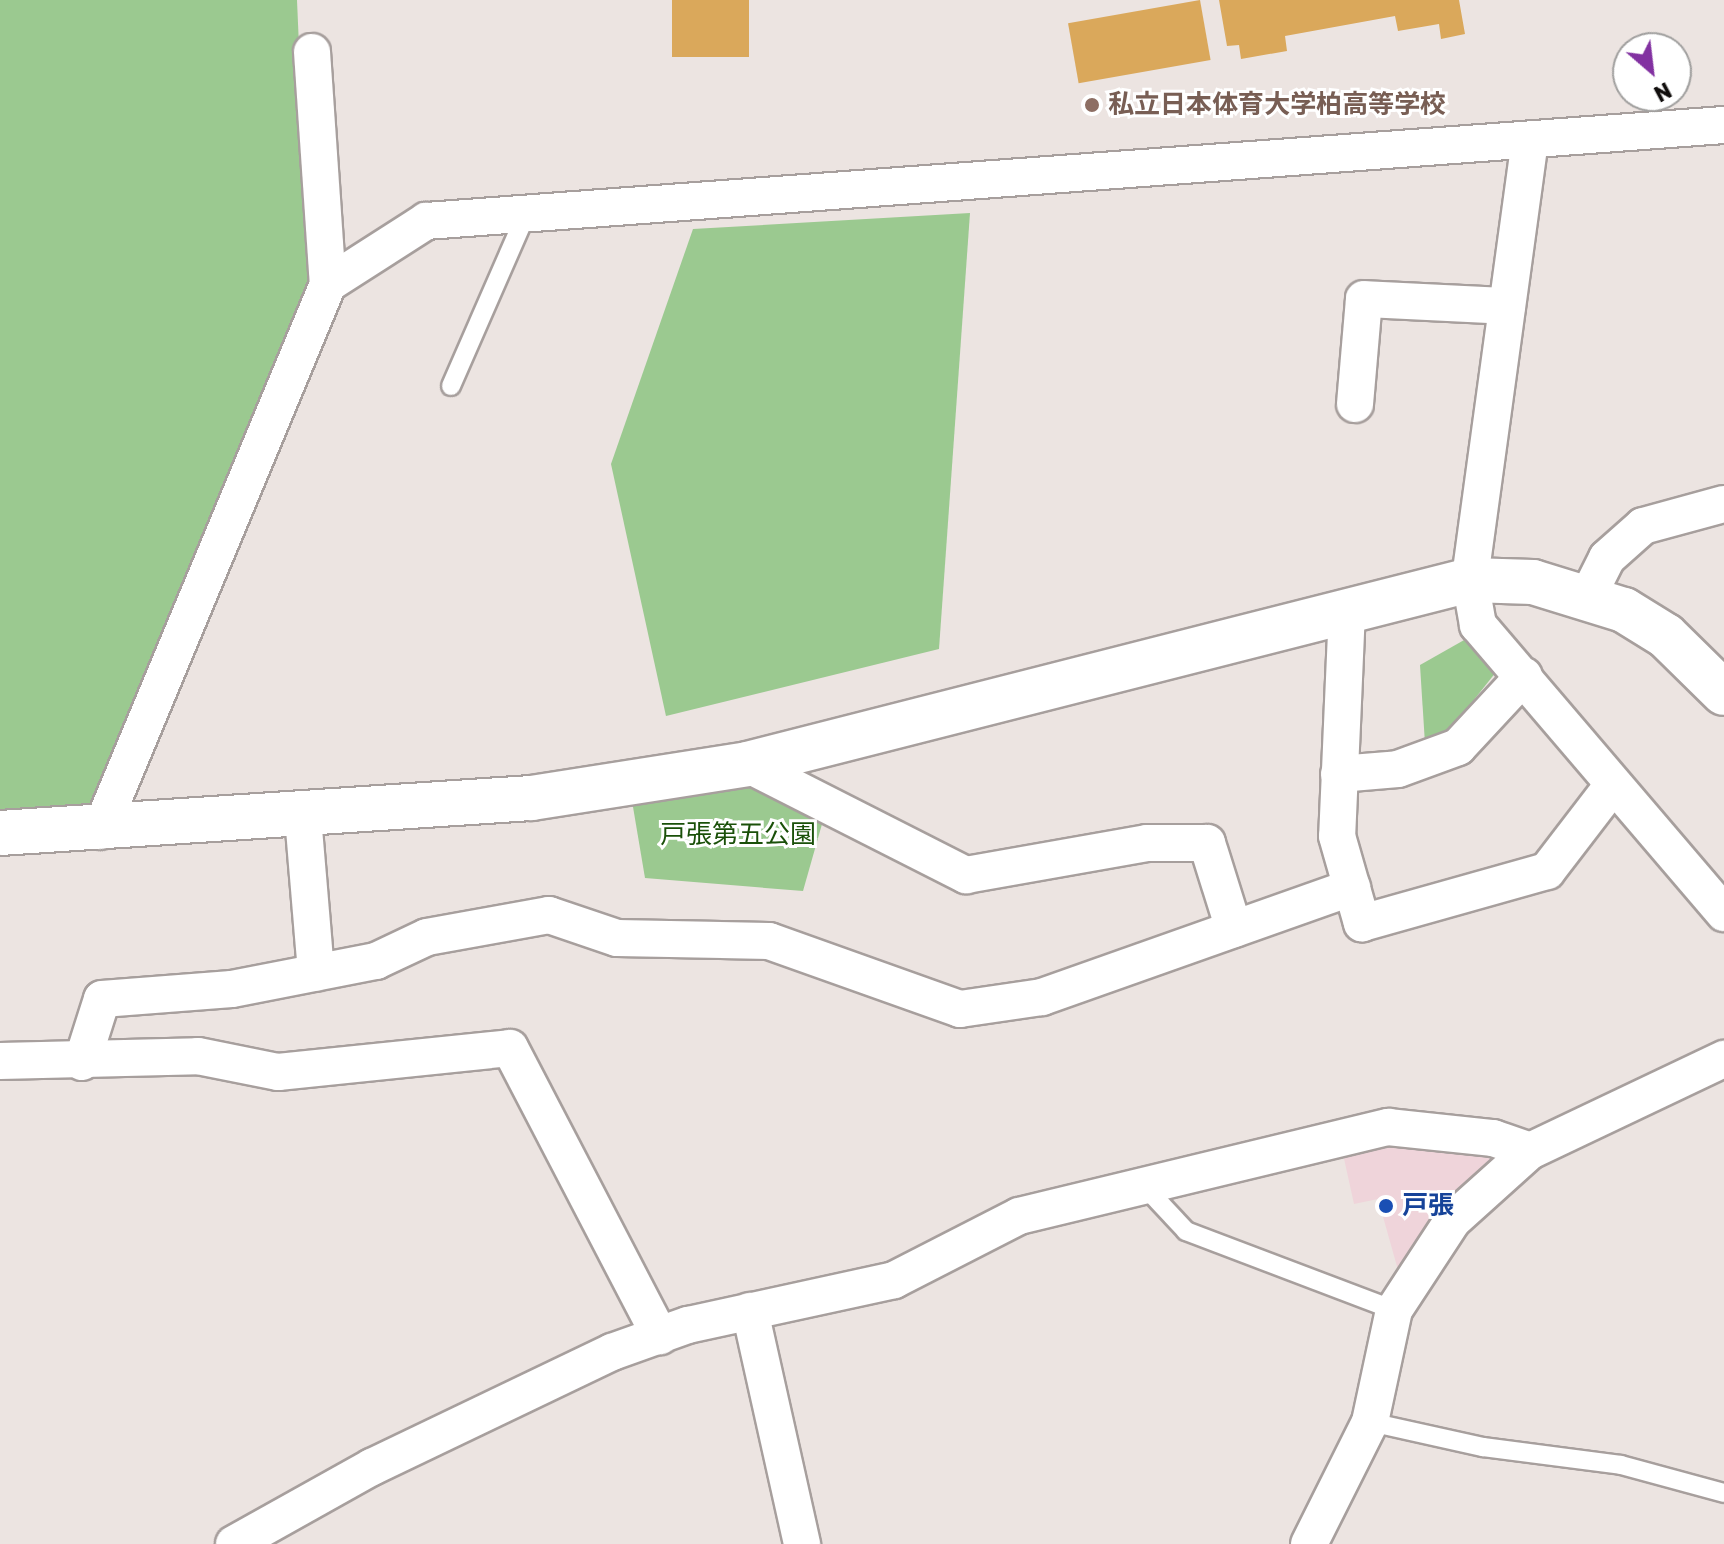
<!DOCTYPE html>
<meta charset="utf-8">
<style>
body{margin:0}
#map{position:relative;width:1724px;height:1544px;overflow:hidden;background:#ece4e1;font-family:Rubik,"Noto Sans JP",sans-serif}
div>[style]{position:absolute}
.industrial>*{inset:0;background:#efd4da}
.green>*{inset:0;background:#9bc990}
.building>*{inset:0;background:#daa85b;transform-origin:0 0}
.roads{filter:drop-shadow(2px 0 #a79f9d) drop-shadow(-2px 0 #a79f9d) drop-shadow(0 2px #a79f9d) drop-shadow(0 -2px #a79f9d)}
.service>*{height:18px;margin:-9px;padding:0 9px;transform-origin:9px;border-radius:9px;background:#fff}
.minor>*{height:36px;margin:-18px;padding:0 18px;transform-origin:18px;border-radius:18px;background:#fff}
.tertiary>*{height:44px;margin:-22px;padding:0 22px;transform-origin:22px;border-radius:22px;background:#fff}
.dots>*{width:22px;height:22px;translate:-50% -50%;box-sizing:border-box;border:4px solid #fff;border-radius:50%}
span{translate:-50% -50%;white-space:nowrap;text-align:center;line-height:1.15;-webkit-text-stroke:6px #fff;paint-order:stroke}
.education-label{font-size:26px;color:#785e54;font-weight:700}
.left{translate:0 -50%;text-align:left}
.park-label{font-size:26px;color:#1a5009}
.transit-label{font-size:26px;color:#164399;font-weight:700}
.north{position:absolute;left:1612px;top:32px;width:80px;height:80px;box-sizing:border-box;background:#fff;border:2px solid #a09f9e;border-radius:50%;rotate:152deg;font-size:22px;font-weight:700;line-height:32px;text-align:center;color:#110e0d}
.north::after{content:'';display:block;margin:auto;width:28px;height:36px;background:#8231a1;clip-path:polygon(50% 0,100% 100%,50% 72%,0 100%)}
</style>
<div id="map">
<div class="industrial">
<i style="clip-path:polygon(1384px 1138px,1499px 1150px,1503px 1161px,1400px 1277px,1378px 1199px,1354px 1204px,1341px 1145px)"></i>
</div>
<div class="green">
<i style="clip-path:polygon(0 0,297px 0,309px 280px,94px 815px,0 817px)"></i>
<i style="clip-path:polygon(970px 213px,939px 649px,666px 716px,611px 464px,693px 229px)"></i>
<i style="clip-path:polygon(1473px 635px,1500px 667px,1450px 730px,1425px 744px,1420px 665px)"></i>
<i style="clip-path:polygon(744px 782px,824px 817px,803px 891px,645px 878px,632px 801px)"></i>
</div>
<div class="building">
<i style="left:672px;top:0;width:77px;height:57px"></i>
<i style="left:1200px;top:0;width:61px;height:134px;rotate:80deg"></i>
<i style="clip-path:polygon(1219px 0,1459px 0,1465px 34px,1441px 39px,1439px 24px,1398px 31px,1395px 16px,1285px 36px,1287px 51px,1241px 59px,1239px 45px,1227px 46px)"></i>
</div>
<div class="roads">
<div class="service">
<i style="left:451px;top:386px;width:190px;rotate:-66.4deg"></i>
<i style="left:1145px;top:1187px;width:60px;rotate:47deg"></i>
<i style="left:1186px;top:1231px;width:222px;rotate:20.8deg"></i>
<i style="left:1370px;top:1422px;width:116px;rotate:12.5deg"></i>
<i style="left:1483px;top:1447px;width:139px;rotate:7.4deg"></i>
<i style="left:1621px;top:1465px;width:107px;rotate:15.2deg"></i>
</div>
<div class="minor">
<i style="left:312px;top:52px;width:233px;rotate:86.1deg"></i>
<i style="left:1530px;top:140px;width:444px;rotate:97.8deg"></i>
<i style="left:1470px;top:580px;width:46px;rotate:79.9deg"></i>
<i style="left:1478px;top:625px;width:379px;rotate:49.5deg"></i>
<i style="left:1355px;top:404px;width:105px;rotate:-85.1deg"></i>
<i style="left:1364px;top:299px;width:143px;rotate:2.8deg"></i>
<i style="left:1588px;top:596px;width:42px;rotate:-63.4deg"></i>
<i style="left:1607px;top:558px;width:48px;rotate:-41.6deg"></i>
<i style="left:1643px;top:526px;width:84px;rotate:-15.2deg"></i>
<i style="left:1347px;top:610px;width:226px;rotate:92.5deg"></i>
<i style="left:1337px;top:836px;width:91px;rotate:74deg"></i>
<i style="left:1362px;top:923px;width:192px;rotate:-15.7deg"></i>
<i style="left:1547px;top:871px;width:108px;rotate:-52.5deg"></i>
<i style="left:747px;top:764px;width:246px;rotate:26.9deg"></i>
<i style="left:966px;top:875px;width:184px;rotate:-10deg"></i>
<i style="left:1147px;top:843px;width:60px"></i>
<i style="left:1207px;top:843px;width:90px;rotate:72.6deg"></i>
<i style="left:1339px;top:774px;width:59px;rotate:-4.8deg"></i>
<i style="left:1398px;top:769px;width:64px;rotate:-20.1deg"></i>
<i style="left:1458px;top:747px;width:97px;rotate:-47.1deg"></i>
<i style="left:303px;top:817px;width:156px;rotate:85.2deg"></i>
<i style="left:100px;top:831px;width:593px;rotate:-67.37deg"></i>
<i style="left:328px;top:284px;width:117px;rotate:-32.7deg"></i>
<i style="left:426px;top:221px;width:1302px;rotate:-4.23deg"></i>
<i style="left:0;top:1061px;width:198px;rotate:-1.4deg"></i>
<i style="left:198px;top:1056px;width:82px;rotate:11.3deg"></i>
<i style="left:278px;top:1072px;width:233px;rotate:-5.9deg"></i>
<i style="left:510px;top:1048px;width:325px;rotate:62.5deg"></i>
<i style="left:82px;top:1062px;width:66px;rotate:-72.4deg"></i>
<i style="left:102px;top:999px;width:130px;rotate:-4.4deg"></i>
<i style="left:232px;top:989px;width:147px;rotate:-11deg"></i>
<i style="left:376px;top:961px;width:56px;rotate:-25.2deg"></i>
<i style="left:427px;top:937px;width:124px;rotate:-10.2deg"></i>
<i style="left:549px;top:915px;width:72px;rotate:18.7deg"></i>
<i style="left:617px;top:938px;width:152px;rotate:1.1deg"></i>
<i style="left:769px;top:941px;width:203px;rotate:19.6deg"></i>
<i style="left:960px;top:1009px;width:83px;rotate:-8.3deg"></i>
<i style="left:1042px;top:997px;width:329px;rotate:-19.5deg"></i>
<i style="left:750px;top:1311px;width:239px;rotate:77.4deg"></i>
<i style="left:234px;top:1544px;width:158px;rotate:-29.2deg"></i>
<i style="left:372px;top:1467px;width:266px;rotate:-25.6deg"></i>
<i style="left:612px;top:1352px;width:81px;rotate:-19.6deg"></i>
<i style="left:688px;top:1325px;width:211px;rotate:-12.3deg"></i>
<i style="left:894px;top:1280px;width:140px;rotate:-27.1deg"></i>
<i style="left:1019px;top:1216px;width:380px;rotate:-13.6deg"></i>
<i style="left:1388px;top:1127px;width:106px;rotate:6deg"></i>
<i style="left:1493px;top:1138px;width:39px;rotate:19deg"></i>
<i style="left:1309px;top:1544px;width:136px;rotate:-63.4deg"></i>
<i style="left:1370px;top:1422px;width:115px;rotate:-77.9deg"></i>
<i style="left:1394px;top:1310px;width:108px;rotate:-56.8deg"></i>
<i style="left:1453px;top:1220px;width:103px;rotate:-41.9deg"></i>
<i style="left:1530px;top:1151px;width:215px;rotate:-25.4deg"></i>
</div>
<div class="tertiary">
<i style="left:0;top:833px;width:532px;rotate:-3.77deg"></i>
<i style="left:531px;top:798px;width:219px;rotate:-8.9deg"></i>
<i style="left:747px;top:764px;width:746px;rotate:-14.28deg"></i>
<i style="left:1470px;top:580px;width:63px;rotate:1.8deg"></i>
<i style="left:1533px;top:582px;width:95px;rotate:17.1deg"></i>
<i style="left:1624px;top:610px;width:49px;rotate:31.8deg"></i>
<i style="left:1666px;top:636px;width:81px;rotate:44.5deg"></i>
</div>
</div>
<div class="dots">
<i style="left:1092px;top:105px;background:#8d6e63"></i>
<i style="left:1386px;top:1206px;background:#1a4fb4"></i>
</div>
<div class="education-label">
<span class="left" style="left:1108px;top:105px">私立日本体育大学柏高等学校</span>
</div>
<div class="park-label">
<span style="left:738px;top:835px">戸張第五公園</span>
</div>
<div class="transit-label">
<span class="left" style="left:1402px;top:1206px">戸張</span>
</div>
<div class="north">N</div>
</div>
